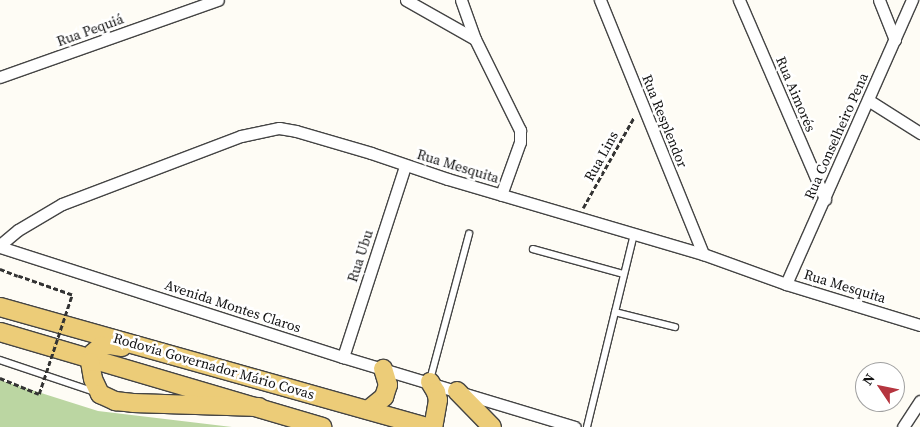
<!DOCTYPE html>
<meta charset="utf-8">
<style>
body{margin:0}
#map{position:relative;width:920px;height:427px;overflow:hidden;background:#fefcf5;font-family:"Source Serif 4",serif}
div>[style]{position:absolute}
.forest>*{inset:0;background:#bbd6a2}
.path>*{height:2.5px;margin-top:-1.25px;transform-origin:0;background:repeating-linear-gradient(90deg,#333 0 5px,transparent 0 7.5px)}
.roads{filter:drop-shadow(1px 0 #444) drop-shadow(-1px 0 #444) drop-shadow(0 1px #444) drop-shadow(0 -1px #444)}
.service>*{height:5.5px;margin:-2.75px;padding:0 2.75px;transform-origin:2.75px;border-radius:2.75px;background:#fff}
.minor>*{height:11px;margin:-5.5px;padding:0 5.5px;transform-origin:5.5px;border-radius:5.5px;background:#fff}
.primary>*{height:18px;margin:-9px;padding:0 9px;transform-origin:9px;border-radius:9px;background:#eccc78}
.path-bridge>*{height:2.5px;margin-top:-1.25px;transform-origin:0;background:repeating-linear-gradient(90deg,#333 0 5px,transparent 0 7.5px)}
span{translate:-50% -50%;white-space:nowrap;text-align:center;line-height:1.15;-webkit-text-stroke:5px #fff;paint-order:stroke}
.street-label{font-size:14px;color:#111}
.north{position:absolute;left:855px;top:362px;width:50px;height:50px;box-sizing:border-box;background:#fff;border:1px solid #a0a0a0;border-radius:50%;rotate:304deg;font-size:14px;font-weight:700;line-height:20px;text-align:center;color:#111}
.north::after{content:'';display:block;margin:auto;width:18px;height:22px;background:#b5353f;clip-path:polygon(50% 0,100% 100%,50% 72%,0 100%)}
</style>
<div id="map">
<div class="forest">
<i style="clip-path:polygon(0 380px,98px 411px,232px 427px,0 427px)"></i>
</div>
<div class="path">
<i style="left:583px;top:208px;width:104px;rotate:-60.7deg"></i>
<i style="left:0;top:269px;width:19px;rotate:21deg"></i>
</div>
<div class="roads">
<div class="service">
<i style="left:533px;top:249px;width:94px;rotate:15.4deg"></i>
<i style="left:615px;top:312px;width:62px;rotate:14deg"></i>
<i style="left:0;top:360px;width:100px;rotate:18.6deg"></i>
<i style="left:430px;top:380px;width:151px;rotate:-75deg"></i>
<i style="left:587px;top:427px;width:199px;rotate:-76.3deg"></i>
</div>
<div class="minor">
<i style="left:406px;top:0;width:79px;rotate:29.5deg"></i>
<i style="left:461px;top:0;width:41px;rotate:70.3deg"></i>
<i style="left:475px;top:39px;width:102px;rotate:63.7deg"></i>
<i style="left:520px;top:130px;width:12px;rotate:90deg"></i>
<i style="left:520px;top:142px;width:56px;rotate:109.7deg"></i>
<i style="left:600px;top:0;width:274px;rotate:67.9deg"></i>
<i style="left:739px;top:0;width:217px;rotate:66.6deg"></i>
<i style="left:879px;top:0;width:43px;rotate:68.2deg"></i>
<i style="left:0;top:77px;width:231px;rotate:-19.5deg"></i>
<i style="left:868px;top:100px;width:62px;rotate:32.4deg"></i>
<i style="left:0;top:245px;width:23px;rotate:-40deg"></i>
<i style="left:18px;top:230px;width:51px;rotate:-30.6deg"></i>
<i style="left:62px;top:204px;width:191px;rotate:-20.8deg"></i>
<i style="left:241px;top:136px;width:39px;rotate:-12deg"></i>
<i style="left:279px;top:128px;width:17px;rotate:10deg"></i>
<i style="left:296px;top:131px;width:78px;rotate:16.3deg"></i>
<i style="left:371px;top:153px;width:81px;rotate:18.7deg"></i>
<i style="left:448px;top:179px;width:266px;rotate:16.4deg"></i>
<i style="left:703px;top:254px;width:88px;rotate:19.9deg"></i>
<i style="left:786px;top:284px;width:140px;rotate:17deg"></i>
<i style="left:0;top:247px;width:360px;rotate:17.8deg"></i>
<i style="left:343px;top:357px;width:242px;rotate:16.8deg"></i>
<i style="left:786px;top:284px;width:311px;rotate:-66.1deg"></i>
<i style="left:343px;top:357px;width:201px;rotate:-72deg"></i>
<i style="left:903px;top:427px;width:31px;rotate:-57deg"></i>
</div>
<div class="primary">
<i style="left:0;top:307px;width:444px;rotate:15.7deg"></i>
<i style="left:0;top:332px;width:336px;rotate:16.4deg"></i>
<i style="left:122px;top:347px;width:12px;rotate:-171deg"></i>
<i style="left:110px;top:345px;width:9px;rotate:174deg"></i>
<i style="left:101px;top:346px;width:11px;rotate:139deg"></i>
<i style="left:93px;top:353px;width:9px;rotate:108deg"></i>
<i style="left:90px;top:362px;width:17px;rotate:80deg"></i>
<i style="left:93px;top:379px;width:17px;rotate:65deg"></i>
<i style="left:100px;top:394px;width:17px;rotate:25deg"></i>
<i style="left:115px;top:401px;width:18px;rotate:6deg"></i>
<i style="left:133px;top:403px;width:126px;rotate:1.8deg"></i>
<i style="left:430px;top:382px;width:12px;rotate:59deg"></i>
<i style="left:436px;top:392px;width:8px;rotate:76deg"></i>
<i style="left:438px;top:400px;width:27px;rotate:100deg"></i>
<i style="left:457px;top:391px;width:50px;rotate:45.8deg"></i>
<i style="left:368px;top:410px;width:21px;rotate:-39deg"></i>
<i style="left:384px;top:397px;width:13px;rotate:-72deg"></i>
<i style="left:388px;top:385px;width:17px;rotate:-107deg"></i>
</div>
</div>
<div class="path-bridge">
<i style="left:0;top:378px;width:42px;rotate:22.3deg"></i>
<i style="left:39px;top:394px;width:104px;rotate:-71.6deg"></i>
<i style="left:72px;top:295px;width:57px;rotate:-160.6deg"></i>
</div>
<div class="street-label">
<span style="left:90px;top:30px;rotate:-20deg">Rua Pequiá</span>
<span style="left:796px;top:94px;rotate:67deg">Rua Aimorés</span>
<span style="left:665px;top:121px;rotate:68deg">Rua Resplendor</span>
<span style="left:836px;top:136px;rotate:-66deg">Rua Conselheiro Pena</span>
<span style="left:601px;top:156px;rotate:-61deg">Rua Lins</span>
<span style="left:458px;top:166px;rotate:17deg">Rua Mesquita</span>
<span style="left:360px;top:256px;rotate:-72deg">Rua Ubu</span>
<span style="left:845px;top:286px;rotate:17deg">Rua Mesquita</span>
<span style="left:233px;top:306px;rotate:18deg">Avenida Montes Claros</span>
<span style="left:214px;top:366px;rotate:16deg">Rodovia Governador Mário Covas</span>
</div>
<div class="north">N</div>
</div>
